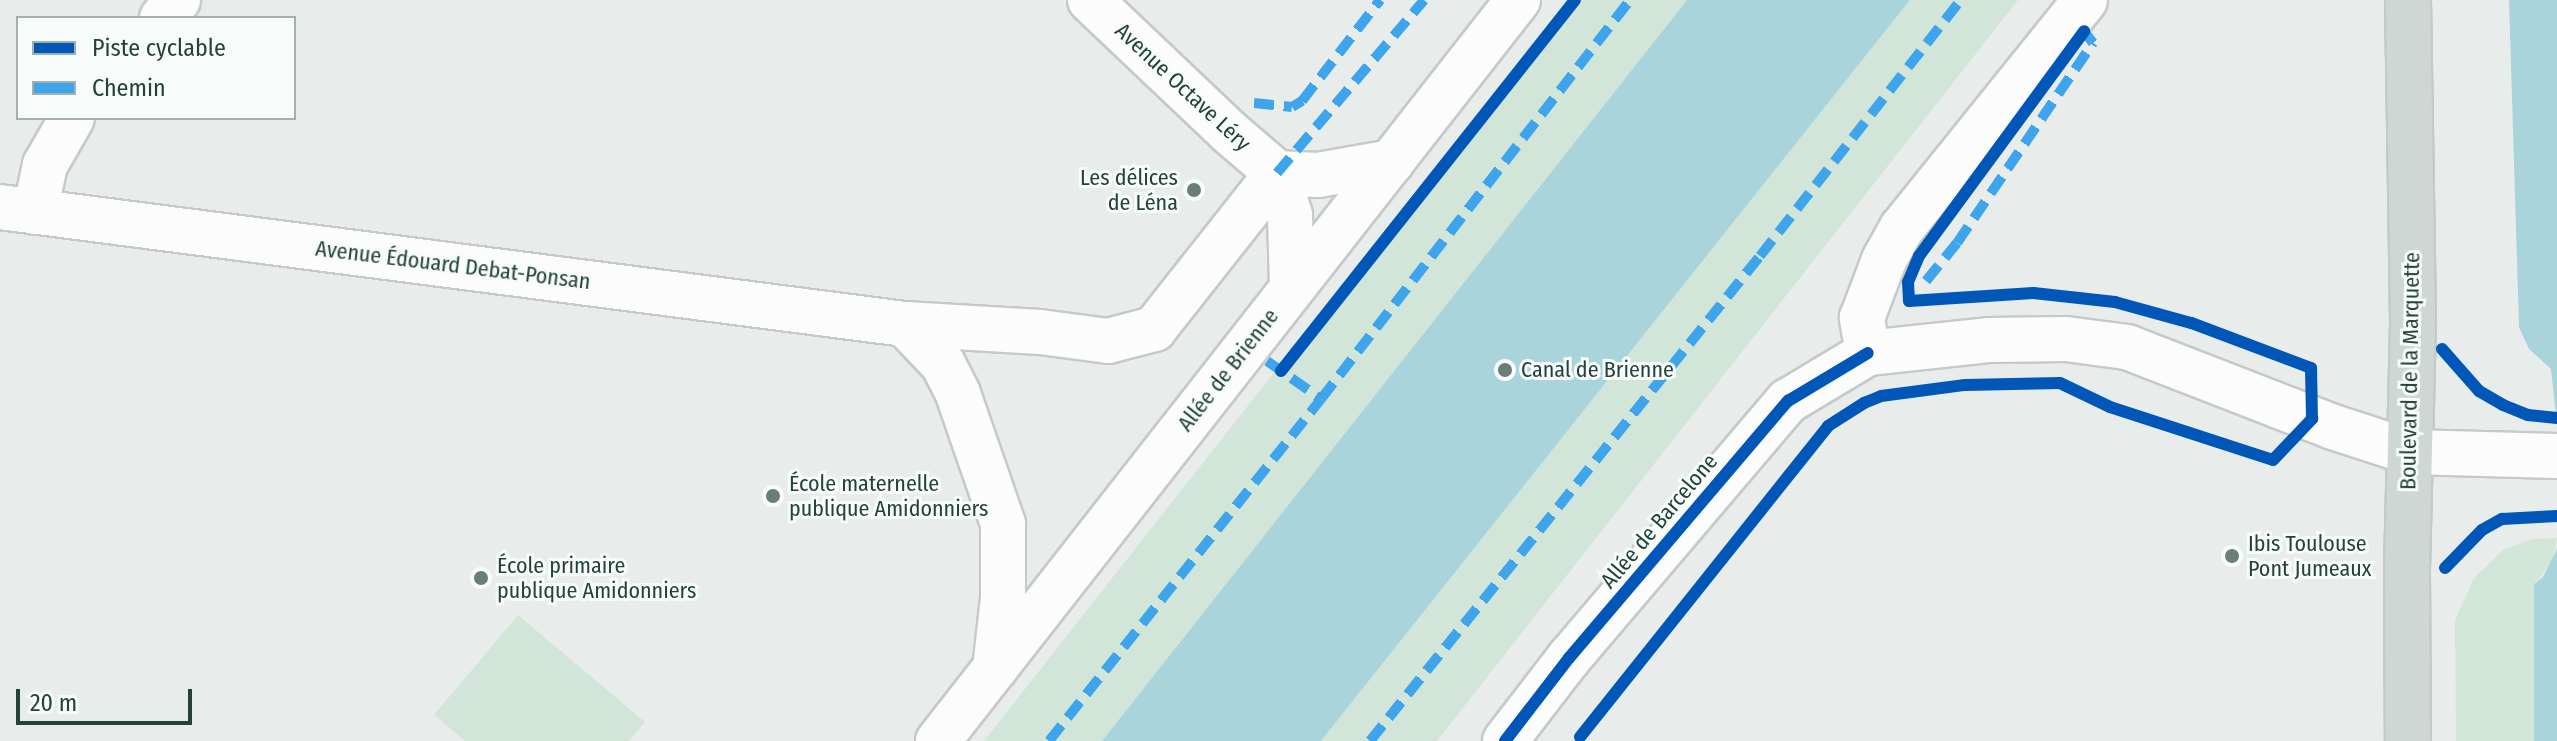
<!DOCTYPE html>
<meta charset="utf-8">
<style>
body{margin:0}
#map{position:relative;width:2557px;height:741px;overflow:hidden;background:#e8edeb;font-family:"Fira Sans Condensed",sans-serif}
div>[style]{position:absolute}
.green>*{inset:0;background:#d1e6d8}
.water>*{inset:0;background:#a9d4db}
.roads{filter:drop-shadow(2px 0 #c5cac8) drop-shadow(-2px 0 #c5cac8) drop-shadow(0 2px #c5cac8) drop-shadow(0 -2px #c5cac8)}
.minor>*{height:44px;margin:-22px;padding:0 22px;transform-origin:22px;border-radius:22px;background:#fcfcfc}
.secondary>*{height:44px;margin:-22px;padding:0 22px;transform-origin:22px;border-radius:22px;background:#fcfcfc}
.primary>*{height:44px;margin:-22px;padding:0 22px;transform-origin:22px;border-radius:22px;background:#cfd7d5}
.quiet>*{height:10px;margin-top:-5px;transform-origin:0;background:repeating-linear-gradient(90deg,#3ea4ec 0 20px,transparent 0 30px)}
.cycleway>*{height:12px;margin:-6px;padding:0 6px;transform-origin:6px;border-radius:6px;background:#0057b8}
.dots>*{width:22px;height:22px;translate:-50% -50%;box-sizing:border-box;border:4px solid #f7fbf9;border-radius:50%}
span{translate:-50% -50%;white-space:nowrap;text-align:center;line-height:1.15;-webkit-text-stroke:6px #f7fbf9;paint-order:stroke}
.street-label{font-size:22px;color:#24423a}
.poi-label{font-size:22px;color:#24423a}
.right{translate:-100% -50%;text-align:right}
.left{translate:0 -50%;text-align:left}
.legend{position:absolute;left:16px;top:16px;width:280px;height:104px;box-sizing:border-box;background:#f7fbf9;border:2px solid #a3b1ad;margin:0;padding:10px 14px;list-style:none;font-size:24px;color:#24423a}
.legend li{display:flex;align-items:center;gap:16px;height:40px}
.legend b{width:40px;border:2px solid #a3b1ad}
.scale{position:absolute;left:16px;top:689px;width:176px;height:36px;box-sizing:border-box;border:4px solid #24423a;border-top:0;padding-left:10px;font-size:24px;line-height:28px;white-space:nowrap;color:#24423a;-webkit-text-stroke:6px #f7fbf9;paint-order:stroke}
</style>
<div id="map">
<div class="green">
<i style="clip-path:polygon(1567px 0,1687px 0,1102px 741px,984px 741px)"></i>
<i style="clip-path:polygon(1910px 0,2018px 0,1437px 741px,1321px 741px)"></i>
<i style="clip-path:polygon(2557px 538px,2553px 561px,2534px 584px,2534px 741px,2456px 741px,2455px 620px,2474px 578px,2503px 550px,2532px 539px)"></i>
<i style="clip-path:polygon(518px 615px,645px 722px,629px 741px,465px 741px,434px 715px)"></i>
</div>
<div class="water">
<i style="clip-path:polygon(1687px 0,1910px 0,1321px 741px,1102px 741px)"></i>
<i style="clip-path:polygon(2509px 0,2557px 0,2557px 425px,2551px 369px,2529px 349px,2519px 327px)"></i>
<i style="clip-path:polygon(2557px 549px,2557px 741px,2534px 741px,2534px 584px,2543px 577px)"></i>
</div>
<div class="roads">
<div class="minor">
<i style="left:1090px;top:0;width:192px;rotate:43.5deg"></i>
<i style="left:1229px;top:132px;width:63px;rotate:40.5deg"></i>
<i style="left:1277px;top:173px;width:44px;rotate:72.8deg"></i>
<i style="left:1290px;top:215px;width:72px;rotate:88.4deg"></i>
<i style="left:162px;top:18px;width:24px;rotate:-48deg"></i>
<i style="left:1277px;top:173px;width:41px;rotate:2.8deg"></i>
<i style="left:1318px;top:175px;width:75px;rotate:-10deg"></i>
<i style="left:0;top:207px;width:913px;rotate:7.37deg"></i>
<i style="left:905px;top:324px;width:135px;rotate:3.4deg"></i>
<i style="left:1040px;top:332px;width:69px;rotate:7.5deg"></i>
<i style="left:1108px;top:341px;width:48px;rotate:-14.6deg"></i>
<i style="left:1154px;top:329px;width:199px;rotate:-51.7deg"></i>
<i style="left:35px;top:212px;width:48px;rotate:-78deg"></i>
<i style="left:45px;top:165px;width:54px;rotate:-60.1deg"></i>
<i style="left:905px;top:324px;width:55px;rotate:46.5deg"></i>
<i style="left:943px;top:364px;width:34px;rotate:63deg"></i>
<i style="left:958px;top:394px;width:138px;rotate:70.9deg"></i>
<i style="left:1003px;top:524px;width:74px;rotate:90deg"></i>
<i style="left:1003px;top:598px;width:71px;rotate:96.4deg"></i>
<i style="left:1868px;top:353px;width:36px;rotate:-100deg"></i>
<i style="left:1862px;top:318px;width:62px;rotate:-69.2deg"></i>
<i style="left:1884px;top:260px;width:37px;rotate:-61deg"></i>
<i style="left:1902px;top:228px;width:292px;rotate:-51.2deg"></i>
</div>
<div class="secondary">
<i style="left:938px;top:741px;width:941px;rotate:-51.95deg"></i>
<i style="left:1505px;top:741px;width:105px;rotate:-52.4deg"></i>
<i style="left:1569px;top:658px;width:338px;rotate:-49.6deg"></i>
<i style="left:1788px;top:401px;width:93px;rotate:-31deg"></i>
<i style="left:1868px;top:353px;width:123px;rotate:-6.1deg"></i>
<i style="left:1990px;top:340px;width:76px;rotate:-0.8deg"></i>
<i style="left:2066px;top:339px;width:62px;rotate:7.5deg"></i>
<i style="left:2127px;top:347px;width:221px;rotate:21.2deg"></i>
<i style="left:2333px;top:427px;width:81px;rotate:18deg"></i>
<i style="left:2410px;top:452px;width:147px;rotate:1.6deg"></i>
</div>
<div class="primary">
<i style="left:2408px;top:0;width:324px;rotate:89.1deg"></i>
<i style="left:2413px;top:324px;width:245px;rotate:91.4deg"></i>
<i style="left:2407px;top:569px;width:172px;rotate:89.7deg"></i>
</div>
</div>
<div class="quiet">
<i style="left:1254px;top:103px;width:38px;rotate:6deg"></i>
<i style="left:1292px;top:107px;width:12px;rotate:-31deg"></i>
<i style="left:1302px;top:101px;width:128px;rotate:-52.3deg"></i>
<i style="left:1277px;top:173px;width:227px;rotate:-49.6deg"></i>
<i style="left:1926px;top:281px;width:49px;rotate:-50.8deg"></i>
<i style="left:1957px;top:243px;width:242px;rotate:-55.8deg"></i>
<i style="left:2093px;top:43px;width:15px;rotate:-127deg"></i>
<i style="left:1267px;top:361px;width:66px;rotate:35.1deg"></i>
<i style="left:1049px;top:741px;width:437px;rotate:-51.5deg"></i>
<i style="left:1321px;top:399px;width:505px;rotate:-52.24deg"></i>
<i style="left:1370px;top:741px;width:622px;rotate:-51.2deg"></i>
<i style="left:1760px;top:256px;width:325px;rotate:-51.9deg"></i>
</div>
<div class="cycleway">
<i style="left:2442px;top:349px;width:56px;rotate:48.6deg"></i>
<i style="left:2479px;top:391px;width:28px;rotate:30deg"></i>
<i style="left:2503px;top:405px;width:27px;rotate:22deg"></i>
<i style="left:2528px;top:415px;width:29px;rotate:6deg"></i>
<i style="left:1281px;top:371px;width:473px;rotate:-51.6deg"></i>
<i style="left:2445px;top:568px;width:53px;rotate:-45.8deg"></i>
<i style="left:2482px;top:530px;width:23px;rotate:-29deg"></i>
<i style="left:2502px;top:519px;width:55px;rotate:-3.1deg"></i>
<i style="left:1580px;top:737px;width:398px;rotate:-51.4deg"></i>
<i style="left:1828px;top:426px;width:43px;rotate:-32.6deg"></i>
<i style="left:1864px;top:403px;width:18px;rotate:-22deg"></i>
<i style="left:1881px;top:396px;width:85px;rotate:-7.5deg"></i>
<i style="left:1965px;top:385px;width:95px;rotate:-1.2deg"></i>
<i style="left:2060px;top:383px;width:55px;rotate:25.6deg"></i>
<i style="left:2110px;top:407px;width:171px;rotate:18deg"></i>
<i style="left:2273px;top:460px;width:57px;rotate:-46.4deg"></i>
<i style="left:2312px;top:419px;width:51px;rotate:-91.1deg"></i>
<i style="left:2311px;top:368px;width:128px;rotate:-159.4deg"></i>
<i style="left:2191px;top:323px;width:79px;rotate:-164.6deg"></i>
<i style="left:2115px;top:302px;width:82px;rotate:-173.7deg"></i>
<i style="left:2033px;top:293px;width:124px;rotate:176.3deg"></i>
<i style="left:1909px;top:301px;width:19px;rotate:-93deg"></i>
<i style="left:1908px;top:282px;width:28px;rotate:-67deg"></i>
<i style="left:1919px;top:256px;width:279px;rotate:-53.7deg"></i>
<i style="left:1505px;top:741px;width:105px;rotate:-52.4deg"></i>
<i style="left:1569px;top:658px;width:338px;rotate:-49.6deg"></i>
<i style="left:1788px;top:401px;width:93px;rotate:-31deg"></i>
</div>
<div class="dots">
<i style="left:1194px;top:190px;background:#697e78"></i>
<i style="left:1505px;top:370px;background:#697e78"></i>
<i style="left:773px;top:496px;background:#697e78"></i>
<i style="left:2232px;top:556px;background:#697e78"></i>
<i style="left:481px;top:578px;background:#697e78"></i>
</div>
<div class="street-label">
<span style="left:1183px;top:87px;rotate:43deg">Avenue Octave Léry</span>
<span style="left:453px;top:265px;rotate:7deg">Avenue Édouard Debat-Ponsan</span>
<span style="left:1228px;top:370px;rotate:-52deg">Allée de Brienne</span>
<span style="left:2410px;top:371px;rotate:-89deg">Boulevard de la Marquette</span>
<span style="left:1659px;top:521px;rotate:-50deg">Allée de Barcelone</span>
</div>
<div class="poi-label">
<span class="right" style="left:1178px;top:190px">Les délices<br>de Léna</span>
<span class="left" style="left:1521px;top:370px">Canal de Brienne</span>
<span class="left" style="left:789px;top:496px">École maternelle<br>publique Amidonniers</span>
<span class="left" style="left:2248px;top:556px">Ibis Toulouse<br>Pont Jumeaux</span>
<span class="left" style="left:497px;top:578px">École primaire<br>publique Amidonniers</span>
</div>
<ul class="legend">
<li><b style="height:10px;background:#0057b8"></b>Piste cyclable</li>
<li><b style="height:10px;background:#3ea4ec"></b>Chemin</li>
</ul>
<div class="scale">20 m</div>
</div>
